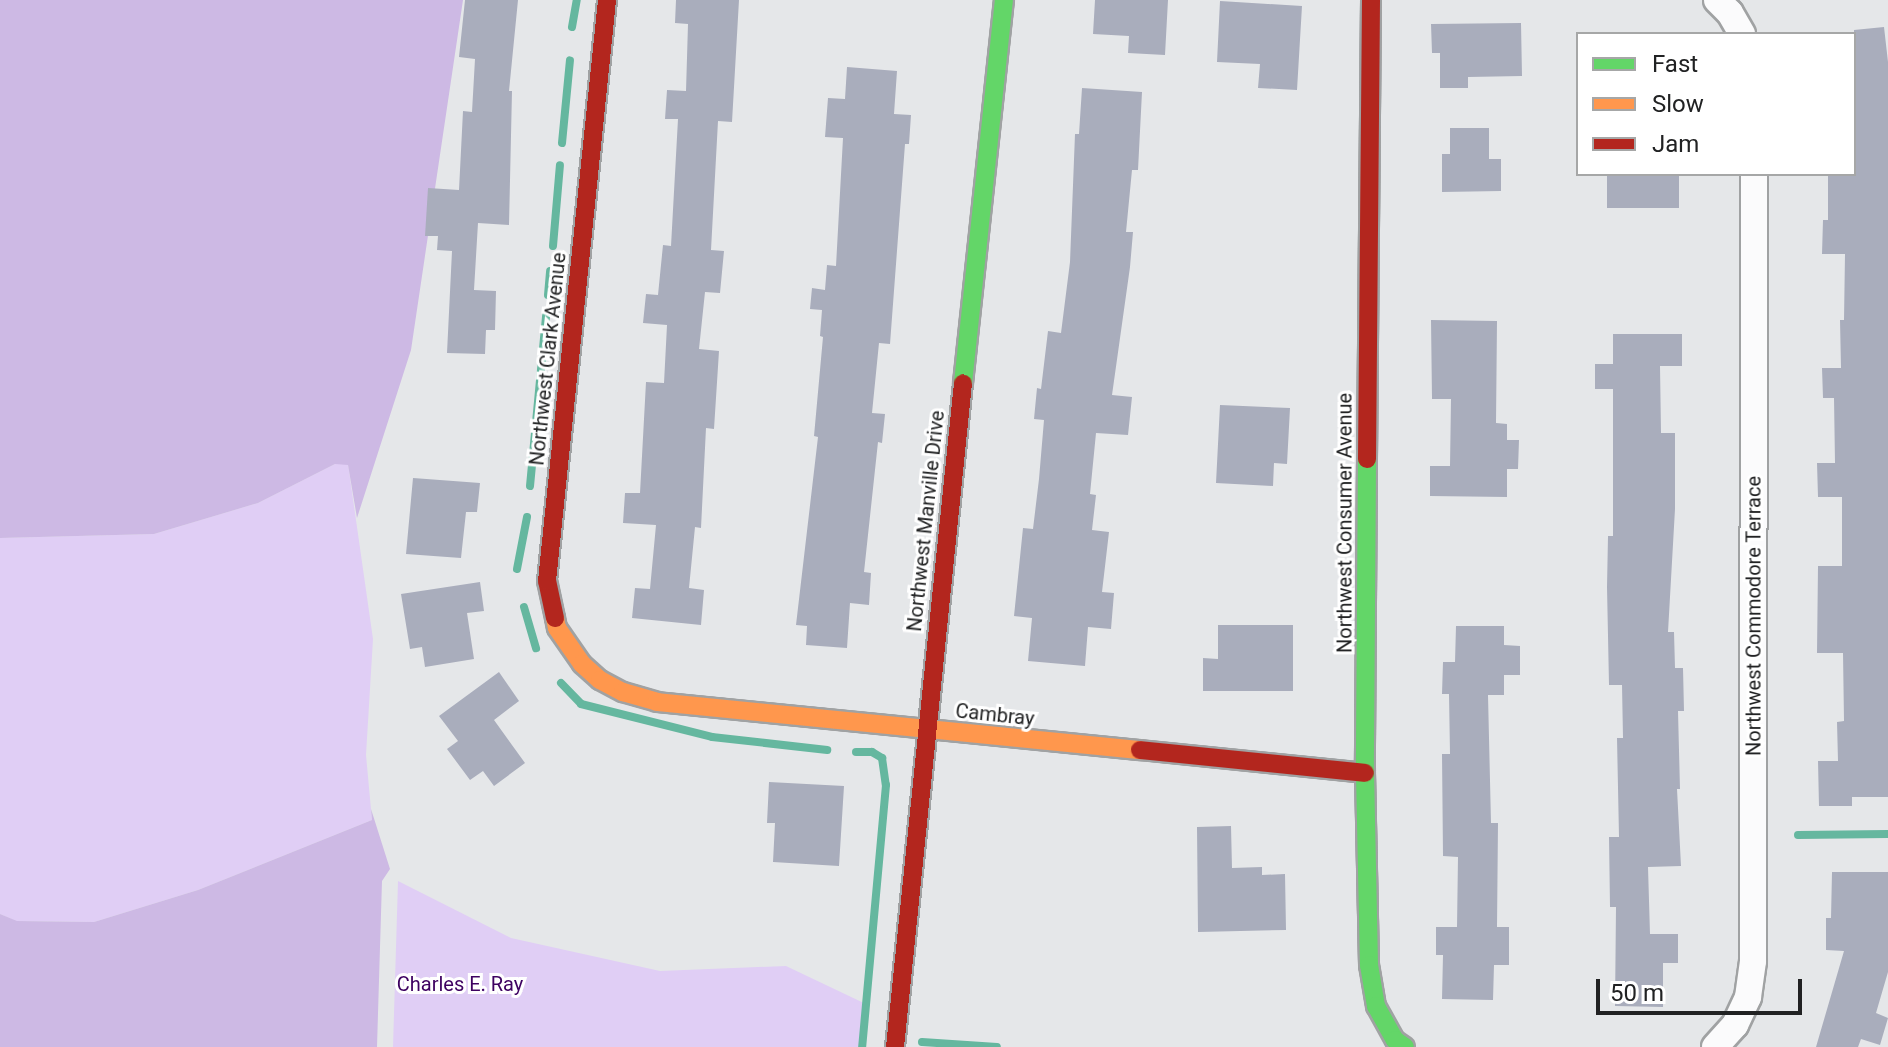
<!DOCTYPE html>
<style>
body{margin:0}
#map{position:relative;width:1888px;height:1047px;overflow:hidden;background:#e5e7e9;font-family:Roboto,sans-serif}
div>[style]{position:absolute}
.green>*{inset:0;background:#e0cef5}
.forest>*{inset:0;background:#cdb9e4}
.stream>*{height:8px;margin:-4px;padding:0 4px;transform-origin:4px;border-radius:4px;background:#65b79f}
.building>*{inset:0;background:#a9adbc;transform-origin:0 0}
.roads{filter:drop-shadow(2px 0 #a0a2a3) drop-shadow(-2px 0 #a0a2a3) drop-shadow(0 2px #a0a2a3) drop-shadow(0 -2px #a0a2a3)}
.street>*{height:26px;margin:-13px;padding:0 13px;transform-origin:13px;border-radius:13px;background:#fbfbfc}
.fast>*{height:18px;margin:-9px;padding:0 9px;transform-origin:9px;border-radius:9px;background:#63d668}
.slow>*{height:18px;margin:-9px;padding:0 9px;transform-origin:9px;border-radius:9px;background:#ff974d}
.jam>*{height:18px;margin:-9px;padding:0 9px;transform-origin:9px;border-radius:9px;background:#b3261e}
span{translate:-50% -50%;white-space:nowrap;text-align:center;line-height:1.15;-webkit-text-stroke:6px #fff;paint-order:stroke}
.street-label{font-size:20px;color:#212223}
.park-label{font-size:20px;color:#3e0261}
.legend{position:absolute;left:1576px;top:32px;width:280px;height:144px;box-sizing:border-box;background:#fff;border:2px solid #a6a7a7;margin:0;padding:10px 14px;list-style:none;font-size:24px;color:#212223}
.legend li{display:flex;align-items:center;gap:16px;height:40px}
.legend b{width:40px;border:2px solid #a6a7a7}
.scale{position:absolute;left:1596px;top:979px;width:206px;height:36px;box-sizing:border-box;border:4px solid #212223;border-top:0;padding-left:10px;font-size:24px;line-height:28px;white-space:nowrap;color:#212223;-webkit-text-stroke:6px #fff;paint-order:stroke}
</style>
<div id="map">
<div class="green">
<i style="clip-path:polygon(335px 464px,348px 464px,373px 639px,366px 755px,372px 820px,198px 890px,94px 922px,16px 921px,0 914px,0 538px,154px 534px,258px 503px)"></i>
<i style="clip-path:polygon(398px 881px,511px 938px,660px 971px,786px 966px,868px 1005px,864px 1047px,393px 1047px)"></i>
</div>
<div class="forest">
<i style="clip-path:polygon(0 0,463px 0,411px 350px,357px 518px,348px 465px,335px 464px,258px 503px,154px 534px,0 538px)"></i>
<i style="clip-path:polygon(371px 809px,390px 869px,382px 881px,377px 1047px,0 1047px,0 914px,17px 921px,94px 922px,198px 890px,372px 820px)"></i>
</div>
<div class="stream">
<i style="left:572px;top:27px;width:27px;rotate:-80deg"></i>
<i style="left:562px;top:143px;width:83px;rotate:-84.5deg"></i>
<i style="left:553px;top:246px;width:81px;rotate:-85.1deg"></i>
<i style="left:548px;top:295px;width:24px;rotate:-85deg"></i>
<i style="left:530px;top:486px;width:171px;rotate:-84.6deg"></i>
<i style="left:517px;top:569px;width:53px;rotate:-79.1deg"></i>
<i style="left:524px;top:607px;width:43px;rotate:73.7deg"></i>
<i style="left:561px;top:683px;width:29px;rotate:46deg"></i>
<i style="left:581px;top:704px;width:135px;rotate:14.1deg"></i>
<i style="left:712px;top:737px;width:116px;rotate:6.4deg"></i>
<i style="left:856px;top:752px;width:16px"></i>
<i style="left:872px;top:752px;width:12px;rotate:31deg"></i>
<i style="left:882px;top:758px;width:27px;rotate:82deg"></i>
<i style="left:886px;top:785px;width:263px;rotate:95.2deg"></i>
<i style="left:1798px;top:835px;width:90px;rotate:-0.6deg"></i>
<i style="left:922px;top:1042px;width:75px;rotate:3.8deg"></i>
</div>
<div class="building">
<i style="clip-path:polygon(465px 0,518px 0,509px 91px,512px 91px,509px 225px,478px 223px,474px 290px,496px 291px,495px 330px,486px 330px,485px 354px,447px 353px,452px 251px,437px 250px,438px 236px,425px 236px,428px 188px,459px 190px,463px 111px,472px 112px,475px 59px,459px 57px)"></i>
<i style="clip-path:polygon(676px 0,739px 0,732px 122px,718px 121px,711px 250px,724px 251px,720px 293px,705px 292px,699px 349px,719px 351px,714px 429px,706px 428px,701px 528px,695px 527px,689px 588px,704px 590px,701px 625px,632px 618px,635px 588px,650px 589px,656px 525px,623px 523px,625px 493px,640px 493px,646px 382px,664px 383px,667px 325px,643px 323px,646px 294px,658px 295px,663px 245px,671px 246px,678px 119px,665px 119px,667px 90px,686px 91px,688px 24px,675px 23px)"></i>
<i style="clip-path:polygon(1095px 0,1168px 0,1165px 55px,1128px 53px,1129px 36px,1093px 34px)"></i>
<i style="clip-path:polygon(1220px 1px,1302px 6px,1297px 90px,1258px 88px,1260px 64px,1217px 62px)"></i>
<i style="clip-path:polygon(1521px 23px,1522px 76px,1468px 77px,1468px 88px,1440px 88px,1440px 53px,1432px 53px,1431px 24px)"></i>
<i style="clip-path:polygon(1884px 27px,1888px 62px,1888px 797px,1852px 797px,1852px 806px,1819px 806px,1818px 761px,1838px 761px,1837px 722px,1844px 721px,1843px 653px,1817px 653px,1818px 566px,1842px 566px,1842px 497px,1818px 497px,1817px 463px,1835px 463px,1834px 398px,1823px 398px,1822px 368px,1841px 368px,1840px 320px,1844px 320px,1845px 254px,1822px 254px,1823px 220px,1828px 220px,1828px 174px,1854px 174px,1854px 30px)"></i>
<i style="clip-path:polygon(847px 67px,897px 71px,894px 114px,911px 115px,909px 144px,905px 144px,890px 344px,879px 343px,872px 413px,885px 414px,882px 443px,878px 442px,864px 572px,871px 573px,869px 605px,850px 603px,847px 648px,806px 645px,807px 626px,796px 625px,818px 437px,814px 436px,823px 337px,820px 336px,822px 310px,810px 309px,812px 288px,825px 290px,827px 265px,836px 266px,843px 138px,825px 137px,828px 98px,845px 99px)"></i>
<i style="clip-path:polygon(1082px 88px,1142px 92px,1138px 170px,1132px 170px,1126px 232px,1133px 232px,1130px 267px,1112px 395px,1132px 397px,1128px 435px,1096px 433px,1090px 494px,1096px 495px,1092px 530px,1109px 532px,1102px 592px,1114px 593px,1111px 629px,1088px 627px,1085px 666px,1028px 661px,1032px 618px,1014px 616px,1023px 528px,1033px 529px,1039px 479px,1044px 420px,1034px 419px,1037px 388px,1041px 389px,1048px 331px,1061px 333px,1070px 262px,1075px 134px,1079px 134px)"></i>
<i style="clip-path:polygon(1450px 128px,1489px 128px,1489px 159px,1501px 159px,1501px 191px,1442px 192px,1442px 154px,1450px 154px)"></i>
<i style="left:1607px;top:174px;width:72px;height:34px"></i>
<i style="clip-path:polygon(1431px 320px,1497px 321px,1496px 423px,1507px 424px,1507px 440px,1519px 440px,1518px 469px,1507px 469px,1507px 497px,1430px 496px,1430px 466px,1450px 466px,1451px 399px,1432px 399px)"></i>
<i style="clip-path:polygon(1613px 334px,1682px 334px,1682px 366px,1660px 366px,1661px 433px,1675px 433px,1675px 509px,1668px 632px,1674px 632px,1675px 668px,1683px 668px,1684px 711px,1678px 711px,1680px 789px,1677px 789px,1681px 866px,1648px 867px,1650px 934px,1678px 934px,1678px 963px,1663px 963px,1663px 1007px,1615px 1006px,1616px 907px,1610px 907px,1609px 837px,1619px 837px,1617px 738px,1623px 738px,1622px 685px,1609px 685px,1607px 587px,1608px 536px,1613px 536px,1613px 389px,1595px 389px,1595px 364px,1613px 364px)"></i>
<i style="clip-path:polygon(1220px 405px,1290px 408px,1287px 464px,1274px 463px,1273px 486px,1216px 483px)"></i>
<i style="clip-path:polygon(413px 478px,480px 483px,477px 512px,466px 512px,461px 558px,406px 554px)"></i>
<i style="clip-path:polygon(480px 582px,484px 611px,467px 613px,474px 659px,425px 667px,422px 647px,410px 649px,401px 594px)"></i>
<i style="clip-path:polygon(1218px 625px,1293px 625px,1293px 691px,1203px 691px,1203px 658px,1218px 659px)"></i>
<i style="clip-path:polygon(1456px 626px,1504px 626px,1504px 645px,1520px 646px,1520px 675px,1504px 675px,1504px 695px,1488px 695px,1491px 823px,1498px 823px,1497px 927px,1509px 927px,1509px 965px,1494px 965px,1493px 1000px,1442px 999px,1443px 955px,1436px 955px,1436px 927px,1457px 927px,1458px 857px,1443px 856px,1442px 754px,1450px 754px,1449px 694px,1442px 694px,1443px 662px,1455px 662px)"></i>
<i style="clip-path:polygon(499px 672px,519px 701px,494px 720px,525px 763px,494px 786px,483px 771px,470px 780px,447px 749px,458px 741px,439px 716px)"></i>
<i style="clip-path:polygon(769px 782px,844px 786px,839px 866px,773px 862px,775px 823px,767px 823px)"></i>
<i style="clip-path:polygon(1231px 826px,1232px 868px,1262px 867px,1262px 875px,1285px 874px,1286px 930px,1198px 932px,1197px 827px)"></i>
<i style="clip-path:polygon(1832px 872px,1888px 872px,1888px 972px,1876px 1013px,1888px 1018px,1880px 1045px,1861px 1039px,1858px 1047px,1816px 1047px,1844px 951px,1826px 950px,1826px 918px,1831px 918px)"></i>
</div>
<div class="roads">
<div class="street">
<i style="left:1717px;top:0;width:18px;rotate:45deg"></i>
<i style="left:1730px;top:13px;width:24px;rotate:60deg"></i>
<i style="left:1715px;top:1047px;width:30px;rotate:-48deg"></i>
<i style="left:1735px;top:1025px;width:31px;rotate:-65deg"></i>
<i style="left:1748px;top:997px;width:36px;rotate:-82deg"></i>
<i style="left:1753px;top:961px;width:787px;rotate:-89.93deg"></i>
</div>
<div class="fast">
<i style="left:963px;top:383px;width:385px;rotate:-83.9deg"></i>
<i style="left:1367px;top:459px;width:314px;rotate:90.4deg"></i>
<i style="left:1365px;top:773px;width:192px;rotate:88.8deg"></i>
<i style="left:1369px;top:965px;width:42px;rotate:80.3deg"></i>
<i style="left:1376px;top:1006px;width:39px;rotate:61deg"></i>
<i style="left:1395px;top:1040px;width:12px;rotate:35deg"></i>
</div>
<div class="slow">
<i style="left:555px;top:618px;width:10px;rotate:79deg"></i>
<i style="left:557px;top:628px;width:44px;rotate:55.2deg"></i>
<i style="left:582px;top:664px;width:24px;rotate:42deg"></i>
<i style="left:600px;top:680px;width:26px;rotate:28deg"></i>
<i style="left:623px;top:692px;width:35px;rotate:16deg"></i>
<i style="left:657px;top:702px;width:485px;rotate:5.7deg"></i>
</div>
<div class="jam">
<i style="left:1367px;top:459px;width:459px;rotate:-89.5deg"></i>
<i style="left:555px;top:618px;width:38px;rotate:-102deg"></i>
<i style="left:547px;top:581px;width:584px;rotate:-84.1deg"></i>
<i style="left:1140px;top:750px;width:226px;rotate:5.8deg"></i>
<i style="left:895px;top:1047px;width:667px;rotate:-84.15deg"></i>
</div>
</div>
<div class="street-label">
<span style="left:548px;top:359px;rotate:-84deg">Northwest Clark Avenue</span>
<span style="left:926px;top:521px;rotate:-84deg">Northwest Manville Drive</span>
<span style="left:1345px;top:523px;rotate:-90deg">Northwest Consumer Avenue</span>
<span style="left:1754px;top:616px;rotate:-90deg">Northwest Commodore Terrace</span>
<span style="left:995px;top:715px;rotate:6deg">Cambray</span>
</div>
<div class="park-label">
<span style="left:460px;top:984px">Charles E. Ray</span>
</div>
<ul class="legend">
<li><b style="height:10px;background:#63d668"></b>Fast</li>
<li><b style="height:10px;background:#ff974d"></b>Slow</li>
<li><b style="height:10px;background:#b3261e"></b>Jam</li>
</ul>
<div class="scale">50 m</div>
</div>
